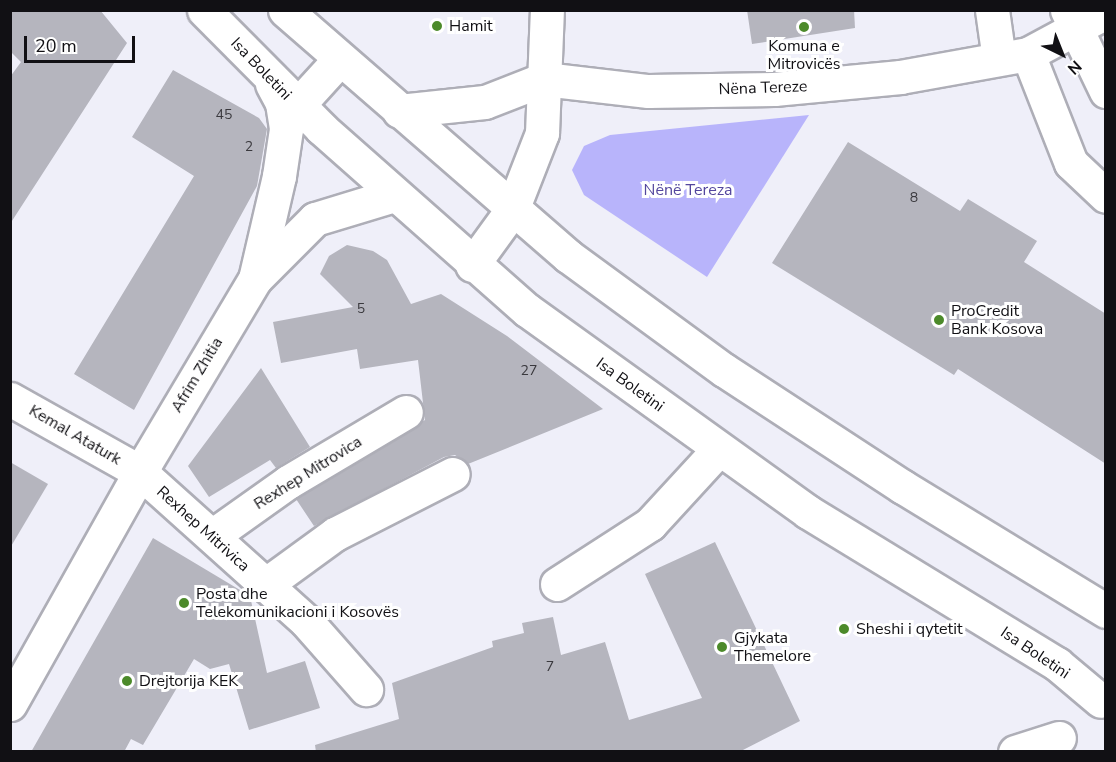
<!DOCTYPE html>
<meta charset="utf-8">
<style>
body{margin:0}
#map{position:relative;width:1116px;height:762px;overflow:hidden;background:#efeff9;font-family:"Nunito Sans",sans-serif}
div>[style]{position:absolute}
.green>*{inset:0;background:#b8b4fb}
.building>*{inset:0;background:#b5b5be}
.roads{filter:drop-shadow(2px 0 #aeaeb7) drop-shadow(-2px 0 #aeaeb7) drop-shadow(0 2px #aeaeb7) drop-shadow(0 -2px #aeaeb7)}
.minor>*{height:33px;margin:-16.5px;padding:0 16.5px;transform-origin:16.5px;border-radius:16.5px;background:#fff}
.dots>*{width:16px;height:16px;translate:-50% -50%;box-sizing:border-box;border:3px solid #fff;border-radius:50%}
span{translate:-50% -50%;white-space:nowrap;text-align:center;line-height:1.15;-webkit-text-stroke:6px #fff;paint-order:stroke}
.number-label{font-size:14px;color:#3a393e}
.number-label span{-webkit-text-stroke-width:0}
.poi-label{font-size:16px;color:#111014}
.left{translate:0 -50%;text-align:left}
.street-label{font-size:16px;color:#111014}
.park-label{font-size:16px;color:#53469d}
.frame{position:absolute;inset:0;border:12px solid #111014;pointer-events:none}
.north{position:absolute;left:1032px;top:24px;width:60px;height:60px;-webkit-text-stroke:4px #fff;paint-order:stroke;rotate:137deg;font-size:16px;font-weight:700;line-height:24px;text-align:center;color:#111014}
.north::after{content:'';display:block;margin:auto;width:21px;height:27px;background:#111014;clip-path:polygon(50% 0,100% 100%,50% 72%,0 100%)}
.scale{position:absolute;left:24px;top:36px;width:111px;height:27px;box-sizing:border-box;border:3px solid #111014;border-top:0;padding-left:8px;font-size:18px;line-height:21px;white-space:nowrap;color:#111014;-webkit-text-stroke:4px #fff;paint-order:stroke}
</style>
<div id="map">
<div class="green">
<i style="clip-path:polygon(809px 115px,707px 277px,584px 195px,572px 170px,584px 146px,610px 135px)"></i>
</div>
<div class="building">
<i style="clip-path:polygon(10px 10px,100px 10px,127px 43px,10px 224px,10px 77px,21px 62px,10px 51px)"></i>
<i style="clip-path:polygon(747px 10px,854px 10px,855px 28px,752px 44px)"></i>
<i style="clip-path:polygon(173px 70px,259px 118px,267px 129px,257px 186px,134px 410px,74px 374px,194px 176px,132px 137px)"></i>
<i style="clip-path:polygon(848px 142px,960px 211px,968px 199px,1037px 241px,1024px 262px,1106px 314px,1106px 464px,958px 369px,954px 375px,772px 263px)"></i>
<i style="clip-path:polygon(347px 245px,373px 251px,387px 260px,411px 304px,441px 294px,507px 336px,603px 409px,468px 464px,455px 455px,444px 457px,314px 526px,296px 499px,425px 420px,418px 360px,360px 369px,357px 349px,281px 363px,273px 322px,353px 307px,320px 274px,329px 256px)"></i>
<i style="clip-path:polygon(261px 368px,310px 447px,276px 468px,270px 460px,209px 497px,188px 466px)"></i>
<i style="clip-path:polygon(10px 462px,48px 484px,10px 548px)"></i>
<i style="clip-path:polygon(153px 538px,250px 596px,267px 673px,305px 661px,320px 708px,249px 730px,229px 664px,210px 669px,194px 659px,143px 745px,131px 739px,124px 752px,31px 752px)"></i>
<i style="clip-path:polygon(715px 542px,800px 721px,739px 752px,316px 752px,315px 745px,399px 719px,392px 683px,493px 647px,492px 641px,524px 633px,522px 623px,553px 617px,561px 655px,605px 642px,629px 720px,702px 698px,645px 574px)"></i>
</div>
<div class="roads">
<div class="minor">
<i style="left:204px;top:10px;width:166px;rotate:45.2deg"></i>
<i style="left:321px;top:128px;width:275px;rotate:41.5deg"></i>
<i style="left:527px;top:310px;width:346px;rotate:35.7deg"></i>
<i style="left:808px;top:512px;width:292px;rotate:31.4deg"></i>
<i style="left:1057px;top:664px;width:57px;rotate:40.1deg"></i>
<i style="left:285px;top:10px;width:375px;rotate:41deg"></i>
<i style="left:568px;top:256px;width:193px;rotate:36.2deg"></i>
<i style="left:724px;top:370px;width:214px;rotate:33.2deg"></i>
<i style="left:903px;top:487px;width:238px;rotate:31.4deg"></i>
<i style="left:992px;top:10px;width:49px;rotate:81.9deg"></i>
<i style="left:1067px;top:10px;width:90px;rotate:64.3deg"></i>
<i style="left:1028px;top:54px;width:117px;rotate:68.5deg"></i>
<i style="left:1071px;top:163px;width:48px;rotate:43.3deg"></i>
<i style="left:272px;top:84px;width:21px;rotate:62deg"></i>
<i style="left:282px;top:103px;width:26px;rotate:81deg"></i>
<i style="left:286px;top:129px;width:48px;rotate:98.5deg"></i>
<i style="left:279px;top:176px;width:106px;rotate:103.1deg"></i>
<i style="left:255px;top:279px;width:85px;rotate:-45deg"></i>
<i style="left:315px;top:219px;width:83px;rotate:-16.9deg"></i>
<i style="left:297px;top:106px;width:62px;rotate:-47.6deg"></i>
<i style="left:399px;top:111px;width:86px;rotate:-6deg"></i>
<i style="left:485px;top:102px;width:63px;rotate:-21.3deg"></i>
<i style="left:544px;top:79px;width:105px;rotate:6.6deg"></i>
<i style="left:648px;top:91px;width:126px;rotate:-0.9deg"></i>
<i style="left:774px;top:89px;width:127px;rotate:-5.4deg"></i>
<i style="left:900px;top:77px;width:130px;rotate:-10.2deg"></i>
<i style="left:1028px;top:54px;width:89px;rotate:-28.3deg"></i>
<i style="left:472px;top:265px;width:68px;rotate:-54deg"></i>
<i style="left:512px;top:210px;width:83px;rotate:-68.7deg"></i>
<i style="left:542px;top:133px;width:123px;rotate:-87.7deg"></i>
<i style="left:10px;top:399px;width:149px;rotate:29.3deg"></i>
<i style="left:140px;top:472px;width:223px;rotate:41.9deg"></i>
<i style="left:306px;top:621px;width:91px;rotate:48.6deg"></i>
<i style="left:212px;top:536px;width:93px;rotate:-35.4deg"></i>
<i style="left:288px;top:482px;width:137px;rotate:-30.7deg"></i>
<i style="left:557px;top:584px;width:111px;rotate:-32.8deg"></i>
<i style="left:650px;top:524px;width:102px;rotate:-47.4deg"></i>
<i style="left:265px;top:585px;width:87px;rotate:-36.1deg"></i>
<i style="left:335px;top:534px;width:132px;rotate:-27deg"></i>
<i style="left:10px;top:704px;width:266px;rotate:-60.7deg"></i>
<i style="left:140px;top:472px;width:225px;rotate:-59.2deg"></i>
<i style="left:1015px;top:752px;width:46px;rotate:-17.7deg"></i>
</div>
</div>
<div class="dots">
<i style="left:437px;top:26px;background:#4c8a2a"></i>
<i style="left:804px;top:27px;background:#4c8a2a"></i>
<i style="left:939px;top:320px;background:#4c8a2a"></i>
<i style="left:184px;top:603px;background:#4c8a2a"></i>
<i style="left:844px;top:629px;background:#4c8a2a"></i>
<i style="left:722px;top:647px;background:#4c8a2a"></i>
<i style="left:127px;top:681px;background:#4c8a2a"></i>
</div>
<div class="number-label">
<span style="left:224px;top:115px">45</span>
<span style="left:249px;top:147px">2</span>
<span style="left:914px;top:198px">8</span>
<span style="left:361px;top:309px">5</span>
<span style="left:529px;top:371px">27</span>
<span style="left:550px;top:667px">7</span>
</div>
<div class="poi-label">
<span class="left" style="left:449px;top:26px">Hamit</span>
<span style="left:804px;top:55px">Komuna e<br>Mitrovicës</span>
<span class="left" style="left:951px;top:320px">ProCredit<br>Bank Kosova</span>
<span class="left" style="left:196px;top:603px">Posta dhe<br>Telekomunikacioni i Kosovës</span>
<span class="left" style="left:856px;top:629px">Sheshi i qytetit</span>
<span class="left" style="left:734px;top:647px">Gjykata<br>Themelore</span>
<span class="left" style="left:139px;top:681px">Drejtorija KEK</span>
</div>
<div class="street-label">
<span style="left:261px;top:69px;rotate:46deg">Isa Boletini</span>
<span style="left:763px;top:88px;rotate:-2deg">Nëna Tereze</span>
<span style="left:197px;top:375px;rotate:-59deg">Afrim Zhitia</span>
<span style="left:630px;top:385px;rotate:36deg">Isa Boletini</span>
<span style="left:75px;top:435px;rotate:30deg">Kemal Ataturk</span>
<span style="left:308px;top:473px;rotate:-32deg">Rexhep Mitrovica</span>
<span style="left:203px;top:529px;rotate:42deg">Rexhep Mitrivica</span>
<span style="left:1035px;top:653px;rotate:34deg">Isa Boletini</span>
</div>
<div class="park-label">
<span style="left:688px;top:190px">Nënë Tereza</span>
</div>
<div class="frame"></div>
<div class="north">N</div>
<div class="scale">20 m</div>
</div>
